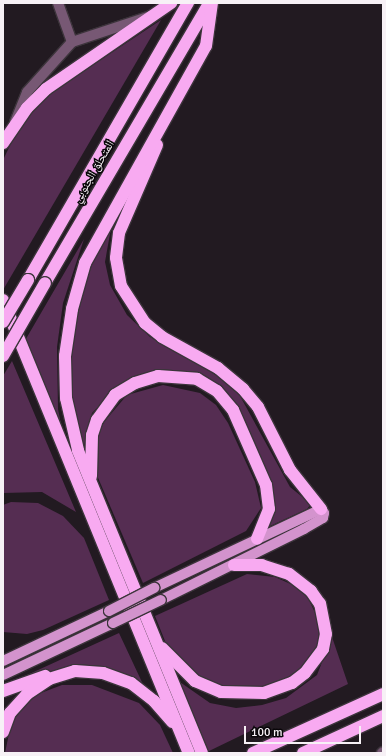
<!DOCTYPE html>
<meta charset="utf-8">
<style>
body{margin:0}
#map{position:relative;width:386px;height:756px;overflow:hidden;background:#221a21;font-family:Signika,"Noto Naskh Arabic",sans-serif}
div>[style]{position:absolute}
.green>*{inset:0;background:#552d52}
.roads{filter:drop-shadow(1px 0 #3c343b) drop-shadow(-1px 0 #3c343b) drop-shadow(0 1px #3c343b) drop-shadow(0 -1px #3c343b)}
.minor>*{height:10px;margin:-5px;padding:0 5px;transform-origin:5px;border-radius:5px;background:#775874}
.major>*{height:10px;margin:-5px;padding:0 5px;transform-origin:5px;border-radius:5px;background:#d393cd}
.highway>*{height:12px;margin:-6px;padding:0 6px;transform-origin:6px;border-radius:6px;background:#f8aaf1}
.bridges{filter:drop-shadow(1px 0 #3c343b) drop-shadow(-1px 0 #3c343b) drop-shadow(0 1px #3c343b) drop-shadow(0 -1px #3c343b)}
.major-bridge>*{height:10px;margin:-5px;padding:0 5px;transform-origin:5px;border-radius:5px;background:#d393cd}
.highway-bridge>*{height:12px;margin:-6px;padding:0 6px;transform-origin:6px;border-radius:6px;background:#f8aaf1}
span{translate:-50% -50%;white-space:nowrap;text-align:center;line-height:1.15;-webkit-text-stroke:3px #090609;paint-order:stroke}
.street-label{font-size:12px;color:#f7f1f6}
.frame{position:absolute;inset:0;border:4px solid #f7f1f6;pointer-events:none}
.scale{position:absolute;left:244px;top:726px;width:117px;height:18px;box-sizing:border-box;border:2px solid #f7f1f6;border-top:0;padding-left:5px;font-size:12px;line-height:14px;white-space:nowrap;color:#f7f1f6;-webkit-text-stroke:3px #090609;paint-order:stroke}
</style>
<div id="map">
<div class="green">
<i style="clip-path:polygon(161px 20px,3px 290px,3px 160px,19px 127px,49px 94px)"></i>
<i style="clip-path:polygon(111px 228px,105px 262px,110px 285px,127px 315px,150px 337px,223px 379px,240px 396px,290px 487px,311px 504px,307px 509px,270px 526px,271px 509px,239px 415px,207px 380px,183px 371px,162px 370px,120px 384px,92px 413px,83px 450px,72px 405px,71px 344px,86px 268px)"></i>
<i style="clip-path:polygon(84px 239px,63px 303px,57px 347px,58px 409px,64px 440px,23px 344px)"></i>
<i style="clip-path:polygon(12px 361px,76px 512px,42px 492px,3px 493px,3px 376px)"></i>
<i style="clip-path:polygon(163px 385px,200px 393px,216px 405px,228px 423px,255px 482px,261px 508px,246px 531px,143px 583px,96px 473px,96px 440px,104px 422px,127px 395px)"></i>
<i style="clip-path:polygon(11px 502px,38px 503px,63px 516px,84px 538px,109px 600px,43px 630px,27px 634px,3px 632px,3px 505px)"></i>
<i style="clip-path:polygon(247px 574px,275px 577px,295px 586px,308px 598px,317px 617px,320px 635px,316px 652px,307px 666px,282px 686px,214px 690px,171px 656px,155px 616px)"></i>
<i style="clip-path:polygon(119px 633px,148px 695px,85px 668px,56px 670px,3px 686px)"></i>
<i style="clip-path:polygon(332px 637px,348px 684px,207px 752px,177px 680px,210px 703px,236px 708px,262px 705px,286px 698px,317px 675px)"></i>
<i style="clip-path:polygon(62px 685px,92px 685px,139px 703px,160px 725px,173px 753px,5px 753px,12px 719px,33px 696px)"></i>
</div>
<div class="roads">
<div class="minor">
<i style="left:58px;top:3px;width:41px;rotate:70.3deg"></i>
<i style="left:15px;top:122px;width:32px;rotate:-68deg"></i>
<i style="left:27px;top:92px;width:67px;rotate:-48deg"></i>
<i style="left:72px;top:42px;width:83px;rotate:-18.2deg"></i>
<i style="left:382px;top:753px;width:1px;rotate:-45deg"></i>
</div>
<div class="major">
<i style="left:154px;top:588px;width:185px;rotate:-25.3deg"></i>
<i style="left:321px;top:509px;width:5px;rotate:53deg"></i>
<i style="left:324px;top:513px;width:5px;rotate:101deg"></i>
<i style="left:323px;top:518px;width:22px;rotate:150deg"></i>
<i style="left:304px;top:529px;width:160px;rotate:153.6deg"></i>
<i style="left:3px;top:661px;width:117px;rotate:-25.3deg"></i>
<i style="left:3px;top:675px;width:122px;rotate:-25.3deg"></i>
</div>
<div class="highway">
<i style="left:3px;top:143px;width:42px;rotate:-55.6deg"></i>
<i style="left:27px;top:108px;width:27px;rotate:-45deg"></i>
<i style="left:46px;top:89px;width:152px;rotate:-34.5deg"></i>
<i style="left:157px;top:145px;width:96px;rotate:113.4deg"></i>
<i style="left:119px;top:233px;width:25px;rotate:97deg"></i>
<i style="left:116px;top:258px;width:28px;rotate:80deg"></i>
<i style="left:121px;top:286px;width:44px;rotate:57deg"></i>
<i style="left:145px;top:323px;width:22px;rotate:39deg"></i>
<i style="left:162px;top:337px;width:64px;rotate:29deg"></i>
<i style="left:218px;top:368px;width:33px;rotate:40deg"></i>
<i style="left:243px;top:389px;width:23px;rotate:50deg"></i>
<i style="left:258px;top:407px;width:71px;rotate:63.1deg"></i>
<i style="left:290px;top:470px;width:50px;rotate:51.5deg"></i>
<i style="left:28px;top:280px;width:320px;rotate:-60deg"></i>
<i style="left:45px;top:283px;width:324px;rotate:-59.6deg"></i>
<i style="left:3px;top:300px;width:490px;rotate:67.7deg"></i>
<i style="left:91px;top:476px;width:41px;rotate:-88.6deg"></i>
<i style="left:92px;top:435px;width:16px;rotate:-72deg"></i>
<i style="left:97px;top:420px;width:31px;rotate:-54deg"></i>
<i style="left:115px;top:395px;width:23px;rotate:-31deg"></i>
<i style="left:135px;top:383px;width:24px;rotate:-17deg"></i>
<i style="left:158px;top:376px;width:39px;rotate:4deg"></i>
<i style="left:197px;top:379px;width:23px;rotate:31deg"></i>
<i style="left:217px;top:391px;width:25px;rotate:50deg"></i>
<i style="left:233px;top:410px;width:82px;rotate:66.3deg"></i>
<i style="left:266px;top:485px;width:24px;rotate:83deg"></i>
<i style="left:269px;top:509px;width:32px;rotate:112deg"></i>
<i style="left:162px;top:648px;width:47px;rotate:45deg"></i>
<i style="left:195px;top:681px;width:28px;rotate:23deg"></i>
<i style="left:221px;top:692px;width:43px;rotate:1.3deg"></i>
<i style="left:264px;top:693px;width:30px;rotate:-20deg"></i>
<i style="left:292px;top:683px;width:16px;rotate:-38deg"></i>
<i style="left:305px;top:673px;width:30px;rotate:-53deg"></i>
<i style="left:323px;top:649px;width:15px;rotate:-79deg"></i>
<i style="left:326px;top:634px;width:31px;rotate:-101deg"></i>
<i style="left:320px;top:604px;width:16px;rotate:-125deg"></i>
<i style="left:311px;top:591px;width:28px;rotate:-142deg"></i>
<i style="left:289px;top:574px;width:28px;rotate:-162deg"></i>
<i style="left:262px;top:565px;width:28px;rotate:180deg"></i>
<i style="left:3px;top:691px;width:45px;rotate:-19.7deg"></i>
<i style="left:3px;top:732px;width:20px;rotate:-70deg"></i>
<i style="left:10px;top:713px;width:25px;rotate:-48deg"></i>
<i style="left:27px;top:694px;width:27px;rotate:-34deg"></i>
<i style="left:49px;top:679px;width:27px;rotate:-17deg"></i>
<i style="left:75px;top:671px;width:28px;rotate:4deg"></i>
<i style="left:103px;top:673px;width:30px;rotate:20deg"></i>
<i style="left:131px;top:683px;width:29px;rotate:38deg"></i>
<i style="left:154px;top:701px;width:28px;rotate:49deg"></i>
<i style="left:202px;top:753px;width:327px;rotate:-112.3deg"></i>
<i style="left:78px;top:450px;width:53px;rotate:-103deg"></i>
<i style="left:66px;top:398px;width:42px;rotate:-91.4deg"></i>
<i style="left:65px;top:356px;width:48px;rotate:-81.5deg"></i>
<i style="left:72px;top:309px;width:48px;rotate:-74.2deg"></i>
<i style="left:85px;top:263px;width:248px;rotate:-60.9deg"></i>
<i style="left:206px;top:46px;width:43px;rotate:-82.1deg"></i>
<i style="left:253px;top:753px;width:143px;rotate:-24.4deg"></i>
<i style="left:303px;top:753px;width:88px;rotate:-24.8deg"></i>
</div>
</div>
<div class="bridges">
<div class="major-bridge">
<i style="left:109px;top:611px;width:51px;rotate:-27.1deg"></i>
<i style="left:113px;top:623px;width:53px;rotate:-25.6deg"></i>
</div>
<div class="highway-bridge">
<i style="left:3px;top:322px;width:49px;rotate:-59.2deg"></i>
<i style="left:3px;top:356px;width:84px;rotate:-60.1deg"></i>
</div>
</div>
<div class="street-label">
<span style="left:94px;top:172px;rotate:-60deg">المتحلق الجنوبي</span>
</div>
<div class="frame"></div>
<div class="scale">100 m</div>
</div>
